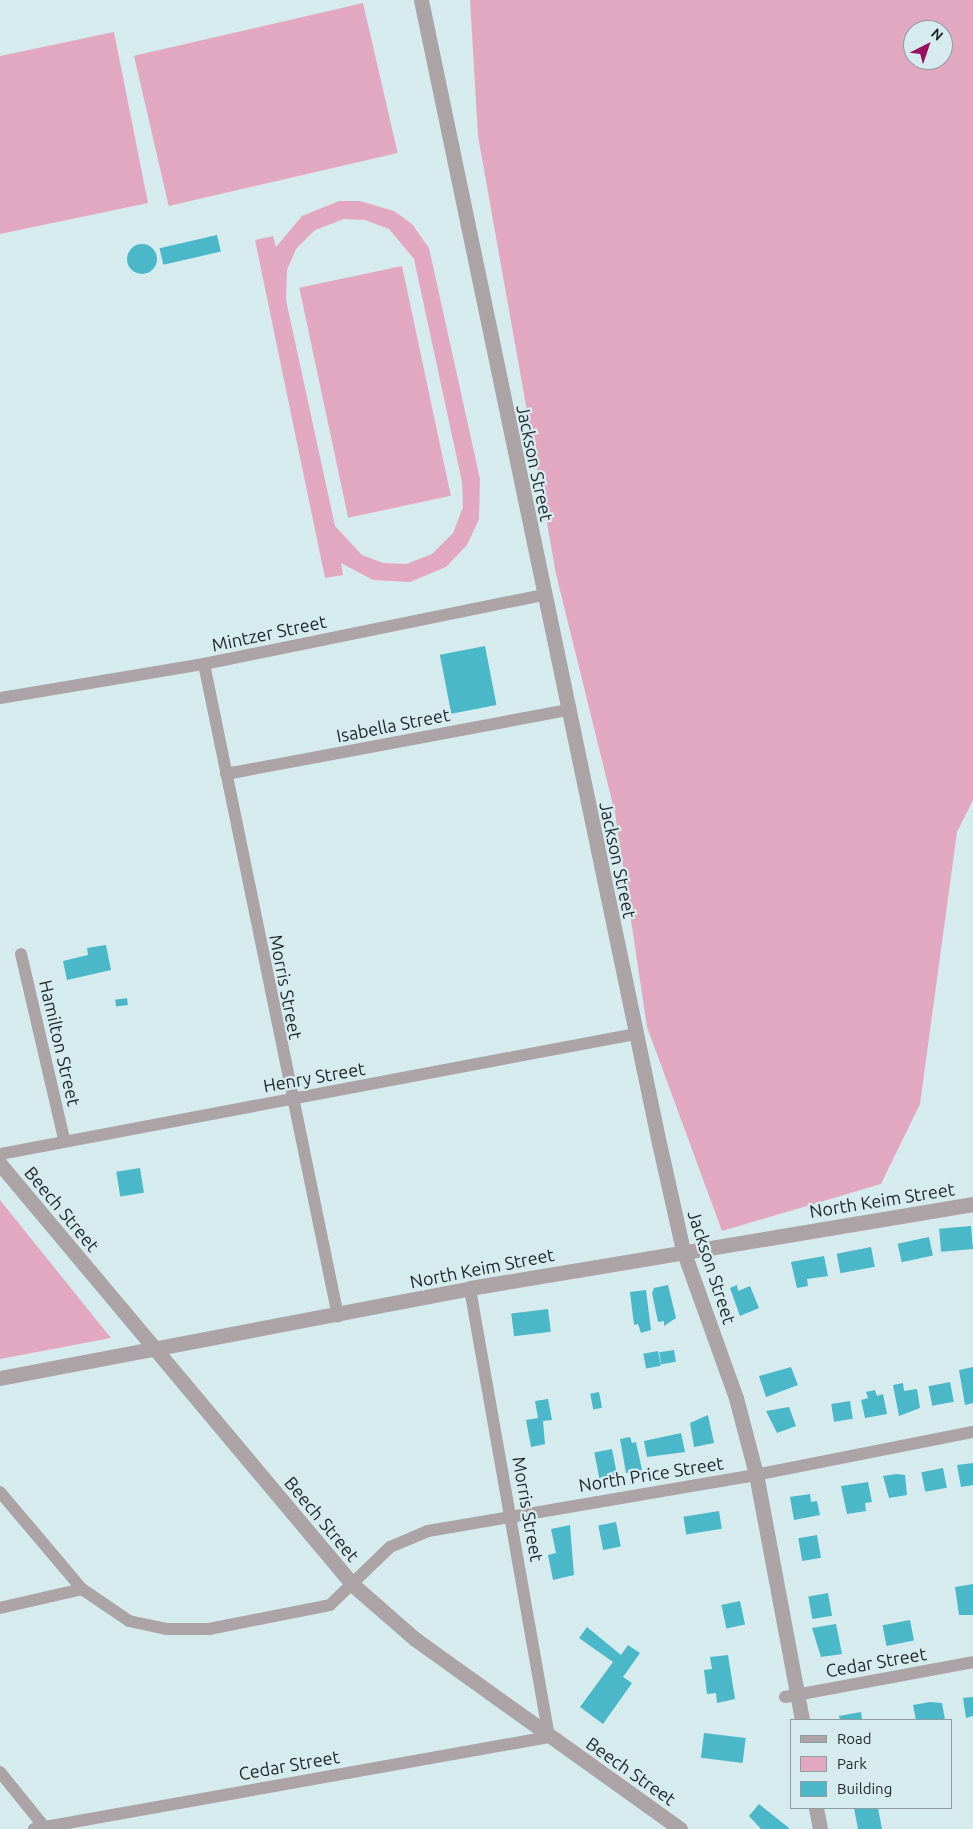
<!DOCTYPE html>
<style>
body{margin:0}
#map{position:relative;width:973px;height:1829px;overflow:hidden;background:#d6ebee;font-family:Ubuntu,sans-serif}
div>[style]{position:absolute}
.green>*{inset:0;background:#e3a8c1;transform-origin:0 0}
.building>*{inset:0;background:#4ab8c8;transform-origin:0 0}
.round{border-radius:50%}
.minor>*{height:12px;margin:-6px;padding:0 6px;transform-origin:6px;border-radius:6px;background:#aba3a6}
.tertiary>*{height:15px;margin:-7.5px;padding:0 7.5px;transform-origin:7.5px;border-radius:7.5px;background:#aba3a6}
span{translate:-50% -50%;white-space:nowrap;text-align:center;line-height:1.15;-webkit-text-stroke:4.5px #d6ebee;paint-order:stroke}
.street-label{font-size:18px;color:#1f2728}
.legend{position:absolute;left:790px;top:1719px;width:162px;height:90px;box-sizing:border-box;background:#d6ebee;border:1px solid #8d9d9f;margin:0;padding:6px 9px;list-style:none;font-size:15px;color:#1f2728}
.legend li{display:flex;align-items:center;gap:10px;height:25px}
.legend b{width:25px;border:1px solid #8d9d9f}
.north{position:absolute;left:903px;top:20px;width:50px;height:50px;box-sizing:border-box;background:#d6ebee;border:1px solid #8d9d9f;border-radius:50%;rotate:41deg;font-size:14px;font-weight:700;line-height:20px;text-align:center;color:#1f2728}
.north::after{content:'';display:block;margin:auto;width:18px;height:22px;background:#990f61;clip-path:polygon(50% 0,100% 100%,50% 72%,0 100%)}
</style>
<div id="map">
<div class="green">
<i style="clip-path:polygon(evenodd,470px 0,973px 0,973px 800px,957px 832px,920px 1104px,881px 1184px,722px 1231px,647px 1027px,615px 813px,556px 574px,478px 136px,470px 0,913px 30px,943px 30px,943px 60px,913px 60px,913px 30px)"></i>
<i style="left:363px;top:3px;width:154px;height:235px;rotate:77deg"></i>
<i style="clip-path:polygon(114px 32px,148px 203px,0 234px,0 56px)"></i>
<i style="clip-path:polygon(evenodd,339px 201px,360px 201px,394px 211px,412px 224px,429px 248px,480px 479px,479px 519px,467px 545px,446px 567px,410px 582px,373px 580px,341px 563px,343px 575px,325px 578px,255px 240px,273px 236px,276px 247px,302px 216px,339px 201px,344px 219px,365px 220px,389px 229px,414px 259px,462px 482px,463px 507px,453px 533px,432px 554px,406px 564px,383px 563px,362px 555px,335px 526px,286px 300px,287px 270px,296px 249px,315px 230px,344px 219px)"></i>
<i style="left:402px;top:266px;width:235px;height:105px;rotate:78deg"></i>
<i style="clip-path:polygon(0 1200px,111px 1338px,0 1359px)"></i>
</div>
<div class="building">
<i style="left:217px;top:235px;width:17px;height:59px;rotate:77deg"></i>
<i class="round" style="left:127px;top:244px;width:30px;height:30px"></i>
<i style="left:485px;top:646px;width:60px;height:46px;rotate:79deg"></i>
<i style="clip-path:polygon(106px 945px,111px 970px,67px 980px,63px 961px,88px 955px,87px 948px)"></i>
<i style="left:127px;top:998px;width:7px;height:12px;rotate:82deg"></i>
<i style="left:140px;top:1168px;width:25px;height:24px;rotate:81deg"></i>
<i style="left:971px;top:1226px;width:23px;height:32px;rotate:85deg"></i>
<i style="left:929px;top:1237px;width:19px;height:32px;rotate:78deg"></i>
<i style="left:871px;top:1247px;width:20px;height:35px;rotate:79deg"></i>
<i style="clip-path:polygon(824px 1256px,828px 1276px,807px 1279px,808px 1286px,797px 1288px,791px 1262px)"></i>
<i style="clip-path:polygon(668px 1285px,676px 1318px,664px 1326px,664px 1321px,658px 1322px,652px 1293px,654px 1288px)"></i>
<i style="clip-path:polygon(737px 1285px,738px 1291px,750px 1286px,759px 1308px,740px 1316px,730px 1288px)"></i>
<i style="clip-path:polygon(646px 1290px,651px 1330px,641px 1333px,638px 1324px,634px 1325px,630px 1292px)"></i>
<i style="left:548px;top:1309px;width:23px;height:37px;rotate:83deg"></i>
<i style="left:674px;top:1350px;width:12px;height:15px;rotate:81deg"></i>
<i style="left:658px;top:1351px;width:15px;height:15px;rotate:79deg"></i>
<i style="clip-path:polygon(791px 1367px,798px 1385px,766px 1397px,759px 1376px)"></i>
<i style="clip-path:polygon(973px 1367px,973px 1403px,965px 1405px,959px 1370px)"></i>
<i style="left:950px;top:1382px;width:20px;height:22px;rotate:79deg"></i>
<i style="clip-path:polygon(903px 1383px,904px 1391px,917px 1389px,920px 1408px,899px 1416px,893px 1385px)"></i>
<i style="clip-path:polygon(875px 1390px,877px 1396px,883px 1394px,887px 1414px,865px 1418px,861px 1400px,868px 1398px,866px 1392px)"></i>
<i style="left:599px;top:1392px;width:16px;height:9px;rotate:79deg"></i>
<i style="clip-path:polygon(548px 1399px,552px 1420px,543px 1421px,545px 1444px,531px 1447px,526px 1420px,538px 1418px,535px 1401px)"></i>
<i style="left:850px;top:1401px;width:18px;height:19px;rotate:81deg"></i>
<i style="clip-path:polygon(789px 1407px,796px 1426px,777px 1433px,766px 1411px)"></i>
<i style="clip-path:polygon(708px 1415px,714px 1443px,694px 1447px,690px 1423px)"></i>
<i style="clip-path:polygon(681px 1433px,685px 1452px,647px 1457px,644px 1441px)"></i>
<i style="clip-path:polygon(630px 1437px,632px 1443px,636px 1442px,642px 1470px,626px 1473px,620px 1439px)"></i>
<i style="left:612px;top:1449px;width:26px;height:18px;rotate:79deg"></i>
<i style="clip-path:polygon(973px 1463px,973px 1485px,961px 1487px,957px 1465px)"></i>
<i style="left:943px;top:1468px;width:20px;height:22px;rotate:79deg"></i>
<i style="clip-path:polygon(897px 1474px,905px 1475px,907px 1495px,889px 1498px,883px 1476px)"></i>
<i style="clip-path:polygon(868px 1482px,872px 1502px,865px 1503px,866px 1511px,847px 1514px,841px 1486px)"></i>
<i style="clip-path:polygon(810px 1494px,811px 1502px,817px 1501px,820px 1515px,794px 1520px,790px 1497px)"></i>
<i style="left:719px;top:1511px;width:18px;height:36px;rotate:81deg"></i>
<i style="left:616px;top:1522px;width:25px;height:18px;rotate:79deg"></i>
<i style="clip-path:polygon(570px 1525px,574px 1575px,553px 1580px,548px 1555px,556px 1553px,551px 1529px)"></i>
<i style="left:817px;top:1535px;width:23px;height:19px;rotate:80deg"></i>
<i style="clip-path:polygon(973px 1584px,973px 1615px,959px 1615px,955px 1587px)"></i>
<i style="left:828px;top:1593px;width:23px;height:20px;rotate:80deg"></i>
<i style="left:740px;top:1601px;width:24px;height:19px;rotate:78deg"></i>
<i style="left:910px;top:1620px;width:21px;height:28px;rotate:79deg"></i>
<i style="clip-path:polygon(836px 1624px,842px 1654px,821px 1657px,812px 1628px)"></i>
<i style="clip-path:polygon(587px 1627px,621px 1655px,628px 1645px,640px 1653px,623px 1677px,632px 1683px,603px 1724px,580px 1707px,613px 1662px,579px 1638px)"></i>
<i style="clip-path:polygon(728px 1655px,735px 1699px,717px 1703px,716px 1693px,707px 1694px,704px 1670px,712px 1669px,710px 1657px)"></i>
<i style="clip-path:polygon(973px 1697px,973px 1716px,966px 1718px,963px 1698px)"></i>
<i style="clip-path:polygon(930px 1702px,942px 1703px,945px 1720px,916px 1720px,913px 1705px)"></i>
<i style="clip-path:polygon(861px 1712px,862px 1720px,840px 1720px,839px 1716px)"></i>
<i style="left:704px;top:1733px;width:42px;height:25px;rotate:7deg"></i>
<i style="clip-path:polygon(759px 1804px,789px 1828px,788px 1829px,761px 1829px,749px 1816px)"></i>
<i style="clip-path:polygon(854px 1808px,878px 1808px,882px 1829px,858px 1829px)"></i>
</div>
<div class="minor">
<i style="left:204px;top:664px;width:666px;rotate:78.39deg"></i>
<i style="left:0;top:698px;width:207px;rotate:-9.5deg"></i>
<i style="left:204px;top:664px;width:347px;rotate:-11.5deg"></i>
<i style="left:226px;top:774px;width:347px;rotate:-10.6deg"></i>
<i style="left:21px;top:954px;width:190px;rotate:76.9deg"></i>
<i style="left:0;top:1154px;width:646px;rotate:-10.7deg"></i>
<i style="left:0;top:1492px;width:127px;rotate:49.8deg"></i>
<i style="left:82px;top:1589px;width:57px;rotate:34.2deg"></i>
<i style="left:129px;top:1621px;width:39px;rotate:12deg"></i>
<i style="left:167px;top:1629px;width:42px"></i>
<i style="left:209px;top:1629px;width:123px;rotate:-11.2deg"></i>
<i style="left:330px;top:1605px;width:83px;rotate:-44deg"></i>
<i style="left:390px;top:1547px;width:41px;rotate:-22.8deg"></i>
<i style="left:428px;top:1531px;width:322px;rotate:-9.7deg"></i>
<i style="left:745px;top:1477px;width:232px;rotate:-11.2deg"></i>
<i style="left:0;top:1608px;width:84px;rotate:-13deg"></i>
<i style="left:785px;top:1697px;width:191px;rotate:-10.5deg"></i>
<i style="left:0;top:1772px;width:73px;rotate:51.1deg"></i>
<i style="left:34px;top:1829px;width:523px;rotate:-10.13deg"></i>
<i style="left:549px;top:1737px;width:456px;rotate:-100deg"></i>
</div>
<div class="tertiary">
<i style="left:421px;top:0;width:1168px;rotate:78.24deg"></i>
<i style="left:659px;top:1143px;width:110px;rotate:77.4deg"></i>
<i style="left:683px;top:1250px;width:157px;rotate:70.3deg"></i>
<i style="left:736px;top:1398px;width:79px;rotate:75.3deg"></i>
<i style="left:756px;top:1474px;width:250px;rotate:79.4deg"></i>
<i style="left:0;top:1164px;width:549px;rotate:50.02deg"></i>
<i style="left:353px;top:1585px;width:82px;rotate:41.1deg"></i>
<i style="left:415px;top:1639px;width:326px;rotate:35.6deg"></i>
<i style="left:0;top:1378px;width:479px;rotate:-10.8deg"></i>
<i style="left:470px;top:1288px;width:510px;rotate:-9.48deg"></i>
<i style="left:816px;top:1808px;width:21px;rotate:79deg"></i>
</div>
<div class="street-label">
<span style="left:535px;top:463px;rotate:78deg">Jackson Street</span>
<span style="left:269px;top:633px;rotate:-12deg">Mintzer Street</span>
<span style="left:393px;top:725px;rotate:-11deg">Isabella Street</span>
<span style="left:618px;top:860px;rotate:78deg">Jackson Street</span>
<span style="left:286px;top:987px;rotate:79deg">Morris Street</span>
<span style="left:60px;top:1043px;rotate:77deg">Hamilton Street</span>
<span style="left:314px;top:1077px;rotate:-10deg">Henry Street</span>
<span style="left:882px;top:1200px;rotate:-9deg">North Keim Street</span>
<span style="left:62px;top:1209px;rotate:50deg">Beech Street</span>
<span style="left:712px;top:1267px;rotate:72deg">Jackson Street</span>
<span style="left:482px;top:1268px;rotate:-11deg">North Keim Street</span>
<span style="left:651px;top:1474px;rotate:-9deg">North Price Street</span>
<span style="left:528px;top:1509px;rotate:80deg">Morris Street</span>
<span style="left:322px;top:1519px;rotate:50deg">Beech Street</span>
<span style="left:876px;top:1662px;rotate:-10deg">Cedar Street</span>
<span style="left:289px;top:1765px;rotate:-10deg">Cedar Street</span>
<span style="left:631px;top:1771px;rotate:35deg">Beech Street</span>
</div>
<ul class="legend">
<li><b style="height:6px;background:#aba3a6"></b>Road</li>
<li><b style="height:14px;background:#e3a8c1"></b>Park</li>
<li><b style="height:14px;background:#4ab8c8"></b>Building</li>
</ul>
<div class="north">N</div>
</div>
